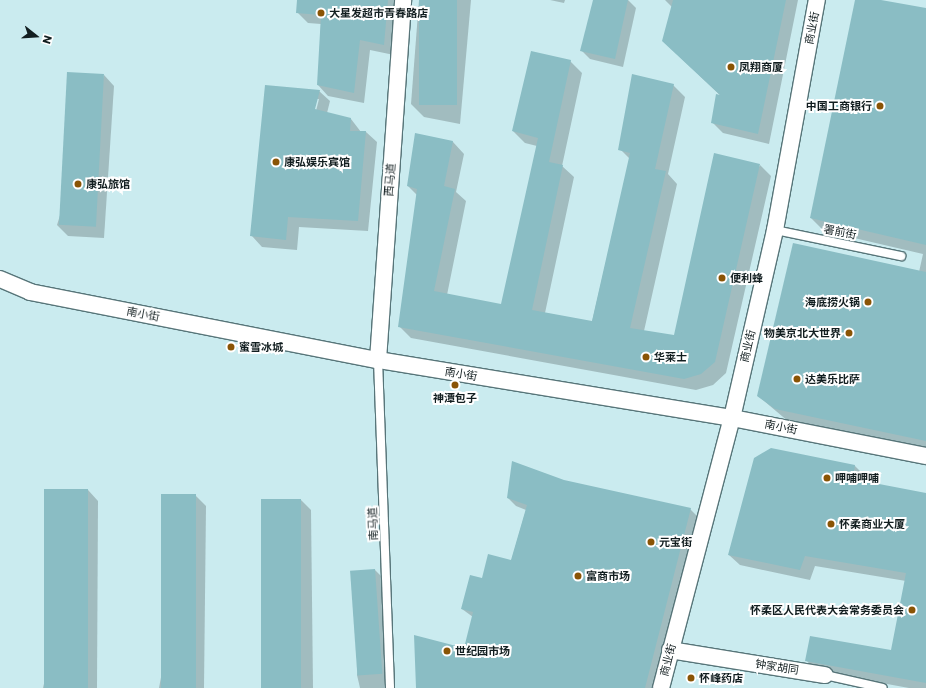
<!DOCTYPE html>
<meta charset="utf-8">
<style>
body{margin:0}
#map{position:relative;width:926px;height:688px;overflow:hidden;background:#caebef;font-family:Poppins,"Noto Sans SC",sans-serif}
div>[style]{position:absolute}
.shadow>*{inset:0;background:#0003}
.building>*{inset:0;background:#8abdc4;transform-origin:0 0}
.roads{filter:drop-shadow(1px 0 #577579) drop-shadow(-1px 0 #577579) drop-shadow(0 1px #577579) drop-shadow(0 -1px #577579)}
.lane>*{height:8px;margin:-4px;padding:0 4px;transform-origin:4px;border-radius:4px;background:#fff}
.street>*{height:16px;margin:-8px;padding:0 8px;transform-origin:8px;border-radius:8px;background:#fff}
.dots>*{width:11px;height:11px;translate:-50% -50%;box-sizing:border-box;border:2px solid #fff;border-radius:50%}
span{translate:-50% -50%;white-space:nowrap;text-align:center;line-height:1.15;-webkit-text-stroke:4px #fff;paint-order:stroke}
.poi-label{font-size:11px;color:#121e20;font-weight:700}
.left{translate:0 -50%;text-align:left}
.right{translate:-100% -50%;text-align:right}
.street-label{font-size:11px;color:#121e20}
.north{position:absolute;left:16px;top:16px;width:40px;height:40px;-webkit-text-stroke:3px #fff;paint-order:stroke;rotate:107deg;font-size:11px;font-weight:700;line-height:16px;text-align:center;color:#121e20}
.north::after{content:'';display:block;margin:auto;width:14px;height:18px;background:#121e20;clip-path:polygon(50% 0,100% 100%,50% 72%,0 100%)}
</style>
<div id="map">
<div class="shadow">
<i style="clip-path:polygon(298px 0,399px 0,394px 55px,370px 50px,364px 103px,328px 96px,318px 85px,321px 24px,308px 23px,297px 12px)"></i>
<i style="clip-path:polygon(419px 0,471px 0,460px 124px,424px 117px,411px 104px)"></i>
<i style="clip-path:polygon(550px 0,565px 0,564px 3px)"></i>
<i style="clip-path:polygon(594px 0,628px 0,636px 8px,623px 67px,590px 59px,582px 51px)"></i>
<i style="clip-path:polygon(665px 0,798px 0,769px 144px,723px 133px,712px 122px,722px 97px,663px 41px,672px 7px)"></i>
<i style="clip-path:polygon(856px 0,874px 0,926px 10px,926px 451px,789px 422px,758px 396px,919px 272px,923px 254px,824px 231px,811px 218px)"></i>
<i style="clip-path:polygon(570px 61px,582px 73px,562px 166px,574px 177px,545px 313px,592px 322px,630px 159px,620px 149px,673px 85px,685px 97px,668px 174px,677px 184px,644px 331px,675px 336px,760px 165px,771px 176px,726px 373px,713px 385px,696px 390px,411px 338px,399px 326px,417px 195px,408px 186px,416px 134px,453px 142px,464px 154px,456px 192px,466px 201px,447px 295px,502px 305px,537px 146px,525px 143px,513px 131px)"></i>
<i style="clip-path:polygon(104px 75px,114px 86px,104px 238px,68px 236px,57px 225px)"></i>
<i style="clip-path:polygon(evenodd,319px 91px,330px 101px,327px 113px,351px 119px,361px 132px,366px 132px,377px 142px,368px 231px,299px 227px,297px 250px,262px 247px,252px 236px,319px 91px,317px 99px,319px 99px,315px 115px,313px 114px,317px 99px)"></i>
<i style="clip-path:polygon(771px 449px,855px 466px,865px 476px,864px 482px,926px 494px,926px 688px,909px 688px,816px 671px,806px 660px,892px 651px,906px 581px,815px 566px,810px 580px,740px 565px,729px 555px)"></i>
<i style="clip-path:polygon(564px 481px,690px 509px,698px 517px,655px 688px,417px 688px,465px 649px,473px 617px,462px 609px,483px 579px,511px 562px,526px 510px,516px 506px,508px 498px)"></i>
<i style="clip-path:polygon(88px 490px,98px 501px,97px 688px,43px 688px)"></i>
<i style="clip-path:polygon(195px 495px,206px 506px,204px 688px,159px 688px)"></i>
<i style="clip-path:polygon(301px 500px,311px 510px,313px 688px,264px 688px)"></i>
<i style="clip-path:polygon(375px 570px,383px 578px,389px 688px,360px 688px,357px 675px)"></i>
</div>
<div class="building">
<i style="clip-path:polygon(297px 0,388px 0,384px 45px,360px 40px,354px 93px,317px 85px,321px 15px,296px 13px)"></i>
<i style="left:419px;top:0;width:38px;height:105px"></i>
<i style="clip-path:polygon(593px 0,628px 0,615px 59px,580px 51px)"></i>
<i style="clip-path:polygon(673px 0,786px 0,758px 134px,711px 123px,716px 94px,720px 95px,662px 41px)"></i>
<i style="clip-path:polygon(855px 0,881px 0,926px 8px,926px 245px,810px 218px)"></i>
<i style="clip-path:polygon(531px 51px,571px 60px,549px 162px,563px 165px,532px 310px,592px 321px,630px 153px,618px 150px,632px 74px,674px 84px,655px 169px,666px 171px,630px 328px,674px 335px,714px 153px,760px 164px,715px 362px,701px 374px,684px 379px,398px 327px,417px 189px,407px 186px,415px 133px,453px 141px,444px 186px,455px 189px,434px 291px,501px 304px,538px 138px,512px 131px)"></i>
<i style="left:67px;top:72px;width:37px;height:153px;rotate:3deg"></i>
<i style="clip-path:polygon(265px 85px,320px 90px,315px 109px,351px 118px,350px 131px,366px 131px,358px 221px,288px 217px,286px 240px,250px 236px)"></i>
<i style="clip-path:polygon(793px 243px,926px 272px,926px 441px,775px 409px,757px 396px)"></i>
<i style="clip-path:polygon(771px 448px,855px 465px,853px 479px,926px 493px,926px 683px,805px 661px,810px 636px,891px 650px,906px 573px,805px 556px,800px 570px,728px 555px,754px 458px)"></i>
<i style="clip-path:polygon(512px 461px,564px 480px,691px 508px,645px 688px,416px 688px,414px 635px,464px 648px,473px 612px,461px 609px,470px 575px,482px 578px,488px 554px,511px 560px,527px 505px,507px 498px)"></i>
<i style="left:44px;top:489px;width:44px;height:199px"></i>
<i style="left:161px;top:494px;width:35px;height:194px"></i>
<i style="left:261px;top:499px;width:40px;height:189px"></i>
<i style="left:375px;top:569px;width:105px;height:25px;rotate:86deg"></i>
</div>
<div class="roads">
<div class="lane">
<i style="left:775px;top:230px;width:129px;rotate:11.7deg"></i>
<i style="left:378px;top:360px;width:328px;rotate:87.9deg"></i>
<i style="left:825px;top:675px;width:59px;rotate:12.6deg"></i>
</div>
<div class="street">
<i style="left:0;top:279px;width:33px;rotate:23deg"></i>
<i style="left:30px;top:292px;width:355px;rotate:11.1deg"></i>
<i style="left:378px;top:360px;width:359px;rotate:9.3deg"></i>
<i style="left:732px;top:418px;width:198px;rotate:11.1deg"></i>
<i style="left:378px;top:360px;width:361px;rotate:-86deg"></i>
<i style="left:670px;top:650px;width:157px;rotate:9.2deg"></i>
<i style="left:661px;top:688px;width:279px;rotate:-75.3deg"></i>
<i style="left:732px;top:418px;width:193px;rotate:-77.1deg"></i>
<i style="left:775px;top:230px;width:234px;rotate:-79.7deg"></i>
</div>
</div>
<div class="dots">
<i style="left:321px;top:13px;background:#8a5405"></i>
<i style="left:731px;top:67px;background:#8a5405"></i>
<i style="left:880px;top:106px;background:#8a5405"></i>
<i style="left:276px;top:162px;background:#8a5405"></i>
<i style="left:78px;top:184px;background:#8a5405"></i>
<i style="left:722px;top:278px;background:#8a5405"></i>
<i style="left:868px;top:302px;background:#8a5405"></i>
<i style="left:849px;top:333px;background:#8a5405"></i>
<i style="left:231px;top:347px;background:#8a5405"></i>
<i style="left:646px;top:357px;background:#8a5405"></i>
<i style="left:797px;top:379px;background:#8a5405"></i>
<i style="left:455px;top:385px;background:#8a5405"></i>
<i style="left:827px;top:478px;background:#8a5405"></i>
<i style="left:831px;top:524px;background:#8a5405"></i>
<i style="left:651px;top:542px;background:#8a5405"></i>
<i style="left:578px;top:576px;background:#8a5405"></i>
<i style="left:912px;top:610px;background:#8a5405"></i>
<i style="left:447px;top:651px;background:#8a5405"></i>
<i style="left:691px;top:678px;background:#8a5405"></i>
</div>
<div class="poi-label">
<span class="left" style="left:329px;top:13px">大星发超市青春路店</span>
<span class="left" style="left:739px;top:67px">凤翔商厦</span>
<span class="right" style="left:872px;top:106px">中国工商银行</span>
<span class="left" style="left:284px;top:162px">康弘娱乐宾馆</span>
<span class="left" style="left:86px;top:184px">康弘旅馆</span>
<span class="left" style="left:730px;top:278px">便利蜂</span>
<span class="right" style="left:860px;top:302px">海底捞火锅</span>
<span class="right" style="left:841px;top:333px">物美京北大世界</span>
<span class="left" style="left:239px;top:347px">蜜雪冰城</span>
<span class="left" style="left:654px;top:357px">华莱士</span>
<span class="left" style="left:805px;top:379px">达美乐比萨</span>
<span style="left:455px;top:398px">神潭包子</span>
<span class="left" style="left:835px;top:478px">呷哺呷哺</span>
<span class="left" style="left:839px;top:524px">怀柔商业大厦</span>
<span class="left" style="left:659px;top:542px">元宝街</span>
<span class="left" style="left:586px;top:576px">富商市场</span>
<span class="right" style="left:904px;top:610px">怀柔区人民代表大会常务委员会</span>
<span class="left" style="left:455px;top:651px">世纪园市场</span>
<span class="left" style="left:699px;top:678px">怀峰药店</span>
</div>
<div class="street-label">
<span style="left:812px;top:28px;rotate:-79deg">商业街</span>
<span style="left:390px;top:180px;rotate:-86deg">西马道</span>
<span style="left:840px;top:232px;rotate:11deg">署前街</span>
<span style="left:143px;top:314px;rotate:11deg">南小街</span>
<span style="left:748px;top:346px;rotate:-77deg">商业街</span>
<span style="left:461px;top:374px;rotate:9deg">南小街</span>
<span style="left:781px;top:427px;rotate:11deg">南小街</span>
<span style="left:373px;top:524px;rotate:-92deg">南马道</span>
<span style="left:668px;top:660px;rotate:-76deg">商业街</span>
<span style="left:777px;top:667px;rotate:9deg">钟家胡同</span>
</div>
<div class="north">N</div>
</div>
